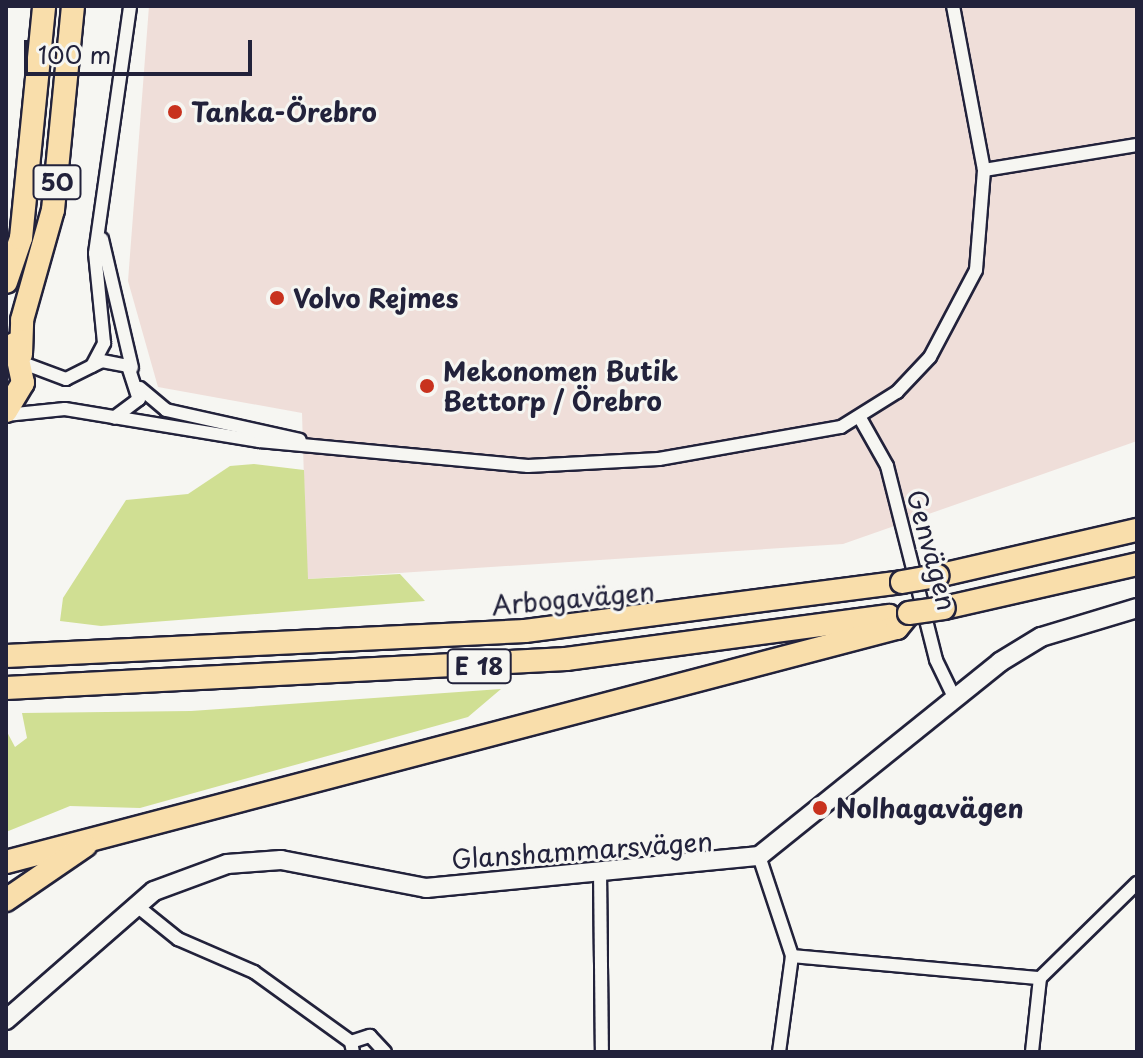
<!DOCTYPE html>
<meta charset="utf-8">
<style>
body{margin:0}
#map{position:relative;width:1143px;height:1058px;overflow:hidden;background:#f6f6f2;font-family:"Playpen Sans",sans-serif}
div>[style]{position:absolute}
.built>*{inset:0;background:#efded9}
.green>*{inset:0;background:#d0df93}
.roads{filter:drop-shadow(2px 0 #22223b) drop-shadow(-2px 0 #22223b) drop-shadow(0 2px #22223b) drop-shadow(0 -2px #22223b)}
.street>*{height:12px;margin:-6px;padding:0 6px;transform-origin:6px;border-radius:6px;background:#f6f6f2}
.secondary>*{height:18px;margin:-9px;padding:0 9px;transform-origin:9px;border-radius:9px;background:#f6f6f2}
.highway>*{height:22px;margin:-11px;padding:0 11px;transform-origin:11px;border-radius:11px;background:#f9deab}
.bridges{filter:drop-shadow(2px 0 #22223b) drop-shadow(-2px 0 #22223b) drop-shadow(0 2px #22223b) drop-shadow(0 -2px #22223b)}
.highway-bridge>*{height:22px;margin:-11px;padding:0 11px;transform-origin:11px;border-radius:11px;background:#f9deab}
.dots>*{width:22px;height:22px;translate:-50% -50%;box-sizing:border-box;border:4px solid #f6f6f2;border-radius:50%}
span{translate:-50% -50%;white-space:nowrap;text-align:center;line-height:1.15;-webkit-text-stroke:6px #f6f6f2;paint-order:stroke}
.shield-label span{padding:2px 6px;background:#f6f6f2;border:2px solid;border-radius:6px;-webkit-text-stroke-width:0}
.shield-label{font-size:24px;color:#22223b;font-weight:700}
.poi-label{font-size:26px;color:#22223b;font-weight:700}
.left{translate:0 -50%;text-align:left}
.street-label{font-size:26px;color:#22223b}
.frame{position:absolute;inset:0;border:8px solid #22223b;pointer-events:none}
.scale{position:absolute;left:24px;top:40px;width:228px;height:36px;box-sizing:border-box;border:4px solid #22223b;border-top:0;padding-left:10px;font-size:24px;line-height:28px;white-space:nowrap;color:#22223b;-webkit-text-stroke:6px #f6f6f2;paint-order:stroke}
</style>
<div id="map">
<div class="built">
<i style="clip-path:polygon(149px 6px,1137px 6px,1137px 441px,843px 544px,307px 579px,302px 413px,158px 387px,128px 281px)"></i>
</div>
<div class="green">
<i style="clip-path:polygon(254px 464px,304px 470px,308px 579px,400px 574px,425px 601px,101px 626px,60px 621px,63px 598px,126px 500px,188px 494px,230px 466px)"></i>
<i style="clip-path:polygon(501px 689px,468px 717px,140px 808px,70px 806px,6px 832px,6px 730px,15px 747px,27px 738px,22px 713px,191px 711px)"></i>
</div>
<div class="roads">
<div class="street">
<i style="left:984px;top:170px;width:155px;rotate:-9.3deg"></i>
<i style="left:102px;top:239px;width:132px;rotate:76.9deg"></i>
<i style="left:23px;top:363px;width:46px;rotate:20.4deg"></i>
<i style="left:66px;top:379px;width:40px;rotate:-26.6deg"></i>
<i style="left:102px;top:361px;width:26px;rotate:11deg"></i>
<i style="left:128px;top:366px;width:35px;rotate:72deg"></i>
<i style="left:139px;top:399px;width:31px;rotate:143deg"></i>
<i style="left:92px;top:366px;width:26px;rotate:-62deg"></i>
<i style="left:104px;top:343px;width:90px;rotate:-95.7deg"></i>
<i style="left:95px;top:253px;width:249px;rotate:-81.9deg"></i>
<i style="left:140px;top:388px;width:34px;rotate:40deg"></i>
<i style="left:166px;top:410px;width:137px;rotate:12.6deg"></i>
<i style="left:6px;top:415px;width:59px;rotate:-5.8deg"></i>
<i style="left:65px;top:409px;width:197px;rotate:9.4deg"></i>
<i style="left:259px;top:441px;width:270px;rotate:5.3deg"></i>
<i style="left:528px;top:466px;width:131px;rotate:-3.1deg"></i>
<i style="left:659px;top:459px;width:185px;rotate:-10deg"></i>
<i style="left:841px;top:427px;width:66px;rotate:-32deg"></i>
<i style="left:897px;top:392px;width:48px;rotate:-46.7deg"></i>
<i style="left:930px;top:357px;width:98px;rotate:-62.1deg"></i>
<i style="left:976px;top:270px;width:100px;rotate:-85.4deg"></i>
<i style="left:984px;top:170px;width:167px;rotate:-100.7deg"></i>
<i style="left:860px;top:418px;width:55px;rotate:60.6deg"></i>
<i style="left:887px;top:466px;width:200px;rotate:75.8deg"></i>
<i style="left:936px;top:660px;width:41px;rotate:64.1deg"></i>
<i style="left:759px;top:856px;width:105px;rotate:71.7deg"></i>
<i style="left:792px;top:956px;width:97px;rotate:97.7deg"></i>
<i style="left:600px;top:870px;width:182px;rotate:89.4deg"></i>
<i style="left:137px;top:906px;width:53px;rotate:38.8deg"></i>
<i style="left:178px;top:939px;width:83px;rotate:23.5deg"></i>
<i style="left:254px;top:972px;width:120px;rotate:35.8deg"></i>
<i style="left:351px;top:1042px;width:10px;rotate:79deg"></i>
<i style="left:792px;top:956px;width:249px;rotate:5.1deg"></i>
<i style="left:1040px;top:978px;width:74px;rotate:96.2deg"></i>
<i style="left:1040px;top:978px;width:136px;rotate:-44.4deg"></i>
<i style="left:351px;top:1042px;width:20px;rotate:-18deg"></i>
<i style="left:370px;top:1036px;width:22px;rotate:47deg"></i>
</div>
<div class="secondary">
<i style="left:6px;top:1020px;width:196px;rotate:-41.1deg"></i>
<i style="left:154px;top:891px;width:78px;rotate:-20.3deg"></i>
<i style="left:227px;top:864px;width:54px;rotate:-4.2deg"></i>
<i style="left:281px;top:860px;width:148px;rotate:10.9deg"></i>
<i style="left:426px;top:888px;width:335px;rotate:-5.5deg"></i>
<i style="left:759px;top:856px;width:309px;rotate:-38.8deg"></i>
<i style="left:1000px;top:662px;width:48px;rotate:-31.4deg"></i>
<i style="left:1041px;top:637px;width:100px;rotate:-16.8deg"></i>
</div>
<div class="highway">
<i style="left:6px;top:282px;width:46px;rotate:-71.2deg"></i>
<i style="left:21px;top:238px;width:233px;rotate:-84.3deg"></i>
<i style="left:21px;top:354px;width:34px;rotate:-88deg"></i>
<i style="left:22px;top:320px;width:114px;rotate:-74.3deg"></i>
<i style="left:53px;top:210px;width:205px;rotate:-84.4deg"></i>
<i style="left:6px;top:411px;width:33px;rotate:-59deg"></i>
<i style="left:23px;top:383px;width:40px;rotate:-102deg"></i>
<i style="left:937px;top:576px;width:205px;rotate:-13deg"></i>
<i style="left:944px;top:608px;width:198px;rotate:-12.8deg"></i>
<i style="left:6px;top:656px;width:520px;rotate:-2.76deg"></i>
<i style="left:525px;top:631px;width:380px;rotate:-7.4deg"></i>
<i style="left:6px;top:688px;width:561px;rotate:-2.96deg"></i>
<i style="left:566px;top:659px;width:326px;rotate:-7.6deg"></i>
<i style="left:6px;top:862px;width:921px;rotate:-14.72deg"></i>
<i style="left:897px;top:628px;width:19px;rotate:-51deg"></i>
<i style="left:6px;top:900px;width:96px;rotate:-34.4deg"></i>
</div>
</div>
<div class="bridges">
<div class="highway-bridge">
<i style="left:902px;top:582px;width:36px;rotate:-10deg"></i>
<i style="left:909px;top:613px;width:35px;rotate:-8deg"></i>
</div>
</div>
<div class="dots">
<i style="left:175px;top:112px;background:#c8321e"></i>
<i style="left:277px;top:298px;background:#c8321e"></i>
<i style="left:427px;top:386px;background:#c8321e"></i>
<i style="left:820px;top:808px;background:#c8321e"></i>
</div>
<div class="shield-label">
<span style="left:57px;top:182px">50</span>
<span style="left:479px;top:666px">E 18</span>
</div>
<div class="poi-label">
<span class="left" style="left:191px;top:112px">Tanka-Örebro</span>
<span class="left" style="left:293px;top:298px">Volvo Rejmes</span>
<span class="left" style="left:443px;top:386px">Mekonomen Butik<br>Bettorp / Örebro</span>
<span class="left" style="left:836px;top:808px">Nolhagavägen</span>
</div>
<div class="street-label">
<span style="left:932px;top:550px;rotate:75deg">Genvägen</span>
<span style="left:573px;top:598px;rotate:-5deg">Arbogavägen</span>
<span style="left:582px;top:850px;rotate:-4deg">Glanshammarsvägen</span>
</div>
<div class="frame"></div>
<div class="scale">100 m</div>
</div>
